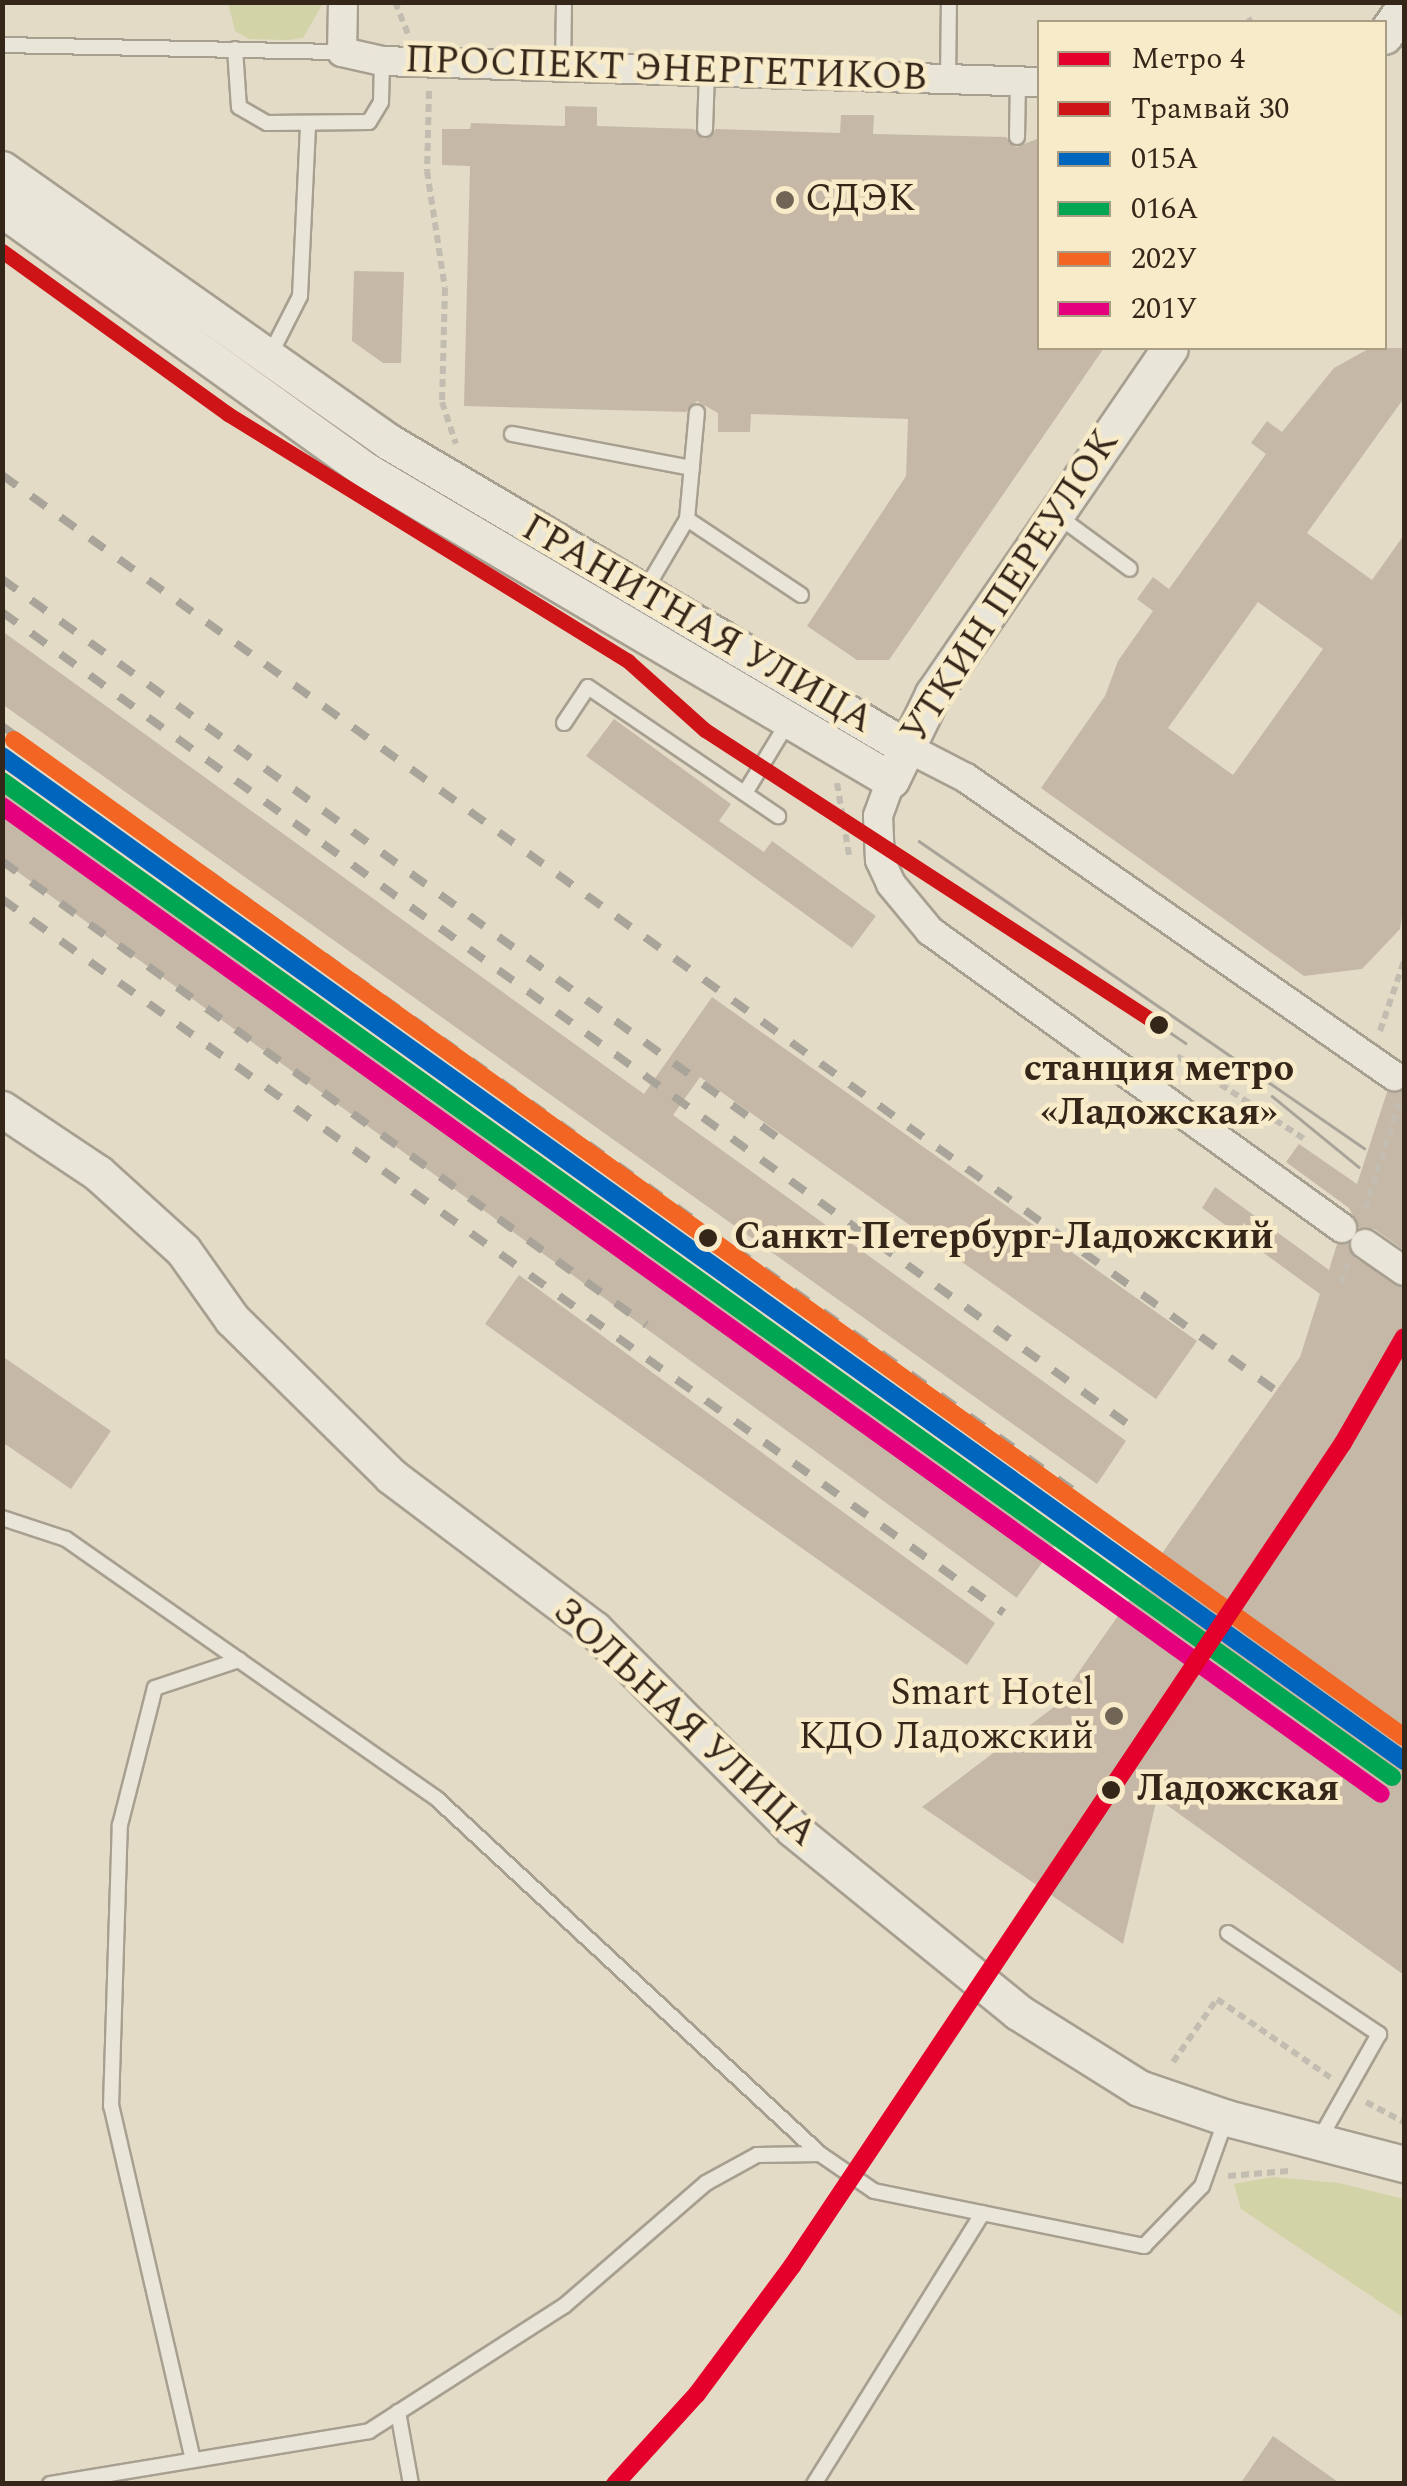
<!DOCTYPE html>
<meta charset="utf-8">
<style>
body{margin:0}
#map{position:relative;width:1407px;height:2486px;overflow:hidden;background:#e3dbc6;font-family:Spectral,serif}
div>[style]{position:absolute}
.green>*{inset:0;background:#d2d3a7}
.building>*{inset:0;background:#c6b8a7;transform-origin:0 0}
.path>*{height:6px;margin-top:-3px;transform-origin:0;background:repeating-linear-gradient(90deg,#c3bcb0 0 8px,transparent 0 13px)}
.roads{filter:drop-shadow(2px 0 #a79f90) drop-shadow(-2px 0 #a79f90) drop-shadow(0 2px #a79f90) drop-shadow(0 -2px #a79f90)}
.service>*{height:14px;margin:-7px;padding:0 7px;transform-origin:7px;border-radius:7px;background:#eae5d9}
.minor>*{height:28px;margin:-14px;padding:0 14px;transform-origin:14px;border-radius:14px;background:#eae5d9}
.tertiary>*{height:35px;margin:-17.5px;padding:0 17.5px;transform-origin:17.5px;border-radius:17.5px;background:#eae5d9}
.tram>*{height:2.5px;margin:-1.25px;padding:0 1.25px;transform-origin:1.25px;border-radius:1.25px;background:#a9a499}
.rail>*{height:8px;margin-top:-4px;transform-origin:0;background:repeating-linear-gradient(90deg,#a9a499 0 18px,transparent 0 36px)}
.rail-1>*{height:18px;margin:-9px;padding:0 9px;transform-origin:9px;border-radius:9px;background:#0065bd}
.rail-2>*{height:18px;margin:-9px;padding:0 9px;transform-origin:9px;border-radius:9px;background:#00a651}
.rail-3>*{height:18px;margin:-9px;padding:0 9px;transform-origin:9px;border-radius:9px;background:#f26522}
.rail-4>*{height:18px;margin:-9px;padding:0 9px;transform-origin:9px;border-radius:9px;background:#e5007d}
.tram-1>*{height:15px;margin:-7.5px;padding:0 7.5px;transform-origin:7.5px;border-radius:7.5px;background:#ce1417}
.metro-1>*{height:18px;margin:-9px;padding:0 9px;transform-origin:9px;border-radius:9px;background:#e4002b}
.dots>*{width:28px;height:28px;translate:-50% -50%;box-sizing:border-box;border:5px solid #f7ebc9;border-radius:50%}
span{translate:-50% -50%;white-space:nowrap;text-align:center;line-height:1.15;-webkit-text-stroke:9px #f7ebc9;paint-order:stroke}
.street-label{font-size:38px;color:#34271a}
.poi-label{font-size:38px;color:#34271a}
.left{translate:0 -50%;text-align:left}
.right{translate:-100% -50%;text-align:right}
.stop-label{font-size:38px;color:#34271a;font-weight:700}
.frame{position:absolute;inset:0;border:5px solid #34271a;pointer-events:none}
.legend{position:absolute;left:1037px;top:20px;width:350px;height:330px;box-sizing:border-box;background:#f7ebc9;border:2px solid #a99d83;margin:0;padding:12px 18px;list-style:none;font-size:30px;color:#34271a}
.legend li{display:flex;align-items:center;gap:20px;height:50px}
.legend b{width:50px;border:2px solid #a99d83}
</style>
<div id="map">
<div class="green">
<i style="clip-path:polygon(228px 3px,228px 2px,323px 3px,303px 38px,288px 40px,249px 39px,235px 31px)"></i>
<i style="clip-path:polygon(1272px 2177px,1339px 2183px,1404px 2199px,1404px 2318px,1241px 2209px,1234px 2184px)"></i>
</div>
<div class="building">
<i style="clip-path:polygon(565px 106px,597px 107px,597px 126px,694px 129px,704px 139px,716px 129px,840px 133px,841px 115px,874px 115px,873px 134px,1006px 137px,1016px 147px,1040px 138px,1040px 348px,1104px 348px,889px 660px,857px 660px,807px 626px,906px 476px,908px 419px,751px 414px,750px 432px,718px 432px,718px 413px,697px 401px,686px 412px,464px 406px,470px 166px,442px 165px,442px 129px,470px 129px,471px 123px,565px 126px)"></i>
<i style="clip-path:polygon(354px 271px,404px 272px,401px 363px,383px 363px,352px 341px)"></i>
<i style="clip-path:polygon(evenodd,1370px 348px,1404px 348px,1404px 398px,1307px 533px,1372px 580px,1404px 535px,1404px 905px,1400px 929px,1362px 969px,1304px 976px,1041px 788px,1105px 696px,1118px 661px,1153px 611px,1137px 599px,1153px 577px,1169px 589px,1266px 454px,1251px 443px,1267px 421px,1282px 432px,1334px 368px,1370px 348px,1258px 602px,1323px 649px,1233px 775px,1168px 728px,1258px 602px)"></i>
<i style="clip-path:polygon(2px 631px,644px 1094px,712px 997px,1197px 1341px,1156px 1399px,700px 1077px,673px 1115px,1126px 1441px,1097px 1484px,2px 704px)"></i>
<i style="clip-path:polygon(614px 719px,731px 804px,719px 821px,764px 852px,772px 841px,876px 916px,852px 948px,586px 756px)"></i>
<i style="left:2px;top:774px;width:1305px;height:70px;rotate:36deg"></i>
<i style="clip-path:polygon(1404px 1089px,1404px 1250px,1374px 1229px,1359px 1228px,1349px 1208px,1286px 1162px,1299px 1144px,1357px 1184px,1387px 1092px)"></i>
<i style="clip-path:polygon(1215px 1187px,1329px 1270px,1337px 1244px,1348px 1244px,1355px 1258px,1404px 1288px,1404px 1975px,1157px 1798px,1123px 1944px,922px 1807px,1054px 1707px,1300px 1357px,1320px 1294px,1202px 1208px)"></i>
<i style="clip-path:polygon(519px 1275px,995px 1623px,967px 1665px,485px 1324px)"></i>
<i style="clip-path:polygon(2px 1356px,111px 1431px,71px 1489px,2px 1442px)"></i>
<i style="clip-path:polygon(1273px 2436px,1341px 2484px,1240px 2484px)"></i>
</div>
<div class="path">
<i style="left:395px;top:2px;width:35px;rotate:68deg"></i>
<i style="left:1248px;top:18px;width:5px;rotate:53deg"></i>
<i style="left:429px;top:91px;width:80px;rotate:91.4deg"></i>
<i style="left:427px;top:171px;width:118px;rotate:81.3deg"></i>
<i style="left:445px;top:288px;width:114px;rotate:91.5deg"></i>
<i style="left:442px;top:402px;width:44px;rotate:71.6deg"></i>
<i style="left:837px;top:783px;width:73px;rotate:80.5deg"></i>
<i style="left:1380px;top:1031px;width:74px;rotate:-71.1deg"></i>
<i style="left:1177px;top:1056px;width:154px;rotate:33.1deg"></i>
<i style="left:1365px;top:1209px;width:111px;rotate:-72.2deg"></i>
<i style="left:1341px;top:1283px;width:20px;rotate:-72deg"></i>
<i style="left:1400px;top:1511px;width:5px;rotate:37deg"></i>
<i style="left:1173px;top:2062px;width:77px;rotate:-55.1deg"></i>
<i style="left:1217px;top:1999px;width:139px;rotate:34.7deg"></i>
<i style="left:1366px;top:2102px;width:43px;rotate:27.8deg"></i>
<i style="left:1228px;top:2176px;width:61px;rotate:-4.7deg"></i>
</div>
<div class="roads">
<div class="service">
<i style="left:2px;top:45px;width:340px;rotate:1.2deg"></i>
<i style="left:235px;top:49px;width:58px;rotate:86.1deg"></i>
<i style="left:239px;top:107px;width:32px;rotate:30deg"></i>
<i style="left:267px;top:123px;width:102px;rotate:-0.6deg"></i>
<i style="left:369px;top:122px;width:23px;rotate:-59deg"></i>
<i style="left:381px;top:102px;width:41px;rotate:-88.6deg"></i>
<i style="left:563px;top:67px;width:62px;rotate:-89.1deg"></i>
<i style="left:948px;top:80px;width:78px;rotate:-89.3deg"></i>
<i style="left:705px;top:129px;width:58px;rotate:-88deg"></i>
<i style="left:1017px;top:137px;width:55px;rotate:-89deg"></i>
<i style="left:270px;top:355px;width:66px;rotate:-63deg"></i>
<i style="left:300px;top:296px;width:172px;rotate:-87.3deg"></i>
<i style="left:512px;top:434px;width:183px;rotate:10.7deg"></i>
<i style="left:1058px;top:516px;width:89px;rotate:36.4deg"></i>
<i style="left:687px;top:519px;width:137px;rotate:33.7deg"></i>
<i style="left:643px;top:594px;width:87px;rotate:-59.6deg"></i>
<i style="left:687px;top:519px;width:107px;rotate:-84.7deg"></i>
<i style="left:564px;top:723px;width:43px;rotate:-56.3deg"></i>
<i style="left:588px;top:687px;width:230px;rotate:34.2deg"></i>
<i style="left:745px;top:793px;width:83px;rotate:-58.8deg"></i>
<i style="left:2px;top:1518px;width:67px;rotate:18.2deg"></i>
<i style="left:66px;top:1539px;width:452px;rotate:35deg"></i>
<i style="left:436px;top:1798px;width:524px;rotate:42.83deg"></i>
<i style="left:1228px;top:1933px;width:182px;rotate:33.8deg"></i>
<i style="left:1379px;top:2034px;width:122px;rotate:119.5deg"></i>
<i style="left:398px;top:2412px;width:73px;rotate:79.8deg"></i>
<i style="left:193px;top:2460px;width:363px;rotate:-103deg"></i>
<i style="left:111px;top:2106px;width:281px;rotate:-88.2deg"></i>
<i style="left:120px;top:1825px;width:141px;rotate:-75.7deg"></i>
<i style="left:155px;top:1688px;width:89px;rotate:-18.4deg"></i>
<i style="left:50px;top:2484px;width:323px;rotate:-9.4deg"></i>
<i style="left:369px;top:2431px;width:232px;rotate:-32.7deg"></i>
<i style="left:564px;top:2306px;width:188px;rotate:-40.9deg"></i>
<i style="left:706px;top:2183px;width:58px;rotate:-28.8deg"></i>
<i style="left:757px;top:2155px;width:63px;rotate:-0.9deg"></i>
<i style="left:820px;top:2154px;width:65px;rotate:34.4deg"></i>
<i style="left:874px;top:2191px;width:276px;rotate:11.5deg"></i>
<i style="left:1144px;top:2246px;width:83px;rotate:-46deg"></i>
<i style="left:1202px;top:2186px;width:71px;rotate:-70.3deg"></i>
<i style="left:814px;top:2484px;width:319px;rotate:-58.1deg"></i>
</div>
<div class="minor">
<i style="left:343px;top:2px;width:50px;rotate:91.1deg"></i>
<i style="left:342px;top:52px;width:41px;rotate:12.7deg"></i>
<i style="left:382px;top:61px;width:658px;rotate:1.83deg"></i>
<i style="left:904px;top:746px;width:70px;rotate:27.3deg"></i>
<i style="left:966px;top:778px;width:522px;rotate:34.85deg"></i>
<i style="left:891px;top:780px;width:38px;rotate:110deg"></i>
<i style="left:878px;top:816px;width:44px;rotate:87.4deg"></i>
<i style="left:880px;top:860px;width:26px;rotate:65deg"></i>
<i style="left:891px;top:884px;width:61px;rotate:50.3deg"></i>
<i style="left:930px;top:931px;width:508px;rotate:35.79deg"></i>
<i style="left:1365px;top:1244px;width:47px;rotate:34.7deg"></i>
</div>
<div class="tertiary">
<i style="left:1384px;top:36px;width:35px;rotate:-55deg"></i>
<i style="left:2px;top:169px;width:474px;rotate:35.2deg"></i>
<i style="left:389px;top:442px;width:598px;rotate:30.55deg"></i>
<i style="left:2px;top:209px;width:449px;rotate:35.7deg"></i>
<i style="left:367px;top:471px;width:608px;rotate:30.53deg"></i>
<i style="left:891px;top:780px;width:96px;rotate:-64deg"></i>
<i style="left:933px;top:694px;width:419px;rotate:-55.6deg"></i>
<i style="left:2px;top:1109px;width:115px;rotate:33.7deg"></i>
<i style="left:98px;top:1173px;width:115px;rotate:42.2deg"></i>
<i style="left:183px;top:1250px;width:85px;rotate:54.6deg"></i>
<i style="left:232px;top:1319px;width:223px;rotate:44.6deg"></i>
<i style="left:391px;top:1476px;width:254px;rotate:37deg"></i>
<i style="left:594px;top:1629px;width:282px;rotate:45.1deg"></i>
<i style="left:793px;top:1829px;width:290px;rotate:39.1deg"></i>
<i style="left:1018px;top:2012px;width:143px;rotate:32.1deg"></i>
<i style="left:1139px;top:2088px;width:93px;rotate:18.8deg"></i>
<i style="left:1227px;top:2118px;width:183px;rotate:14.6deg"></i>
</div>
</div>
<div class="tram">
<i style="left:919px;top:841px;width:541px;rotate:34.6deg"></i>
<i style="left:1159px;top:1025px;width:32px;rotate:34deg"></i>
<i style="left:1272px;top:1096px;width:112px;rotate:39.2deg"></i>
</div>
<div class="rail">
<i style="left:2px;top:475px;width:1568px;rotate:35.71deg"></i>
<i style="left:2px;top:579px;width:956px;rotate:35.77deg"></i>
<i style="left:2px;top:612px;width:1397px;rotate:35.8deg"></i>
<i style="left:2px;top:726px;width:1329px;rotate:35.51deg"></i>
<i style="left:2px;top:861px;width:794px;rotate:35.77deg"></i>
<i style="left:2px;top:899px;width:1230px;rotate:35.47deg"></i>
</div>
<div class="rail-1">
<i style="left:2px;top:756px;width:1725px;rotate:35.63deg"></i>
</div>
<div class="rail-2">
<i style="left:2px;top:781px;width:1710px;rotate:35.62deg"></i>
</div>
<div class="rail-3">
<i style="left:14px;top:740px;width:1711px;rotate:35.65deg"></i>
</div>
<div class="rail-4">
<i style="left:2px;top:806px;width:1696px;rotate:35.62deg"></i>
</div>
<div class="tram-1">
<i style="left:2px;top:251px;width:279px;rotate:35.8deg"></i>
<i style="left:228px;top:414px;width:470px;rotate:31.7deg"></i>
<i style="left:628px;top:661px;width:103px;rotate:41.9deg"></i>
<i style="left:705px;top:730px;width:541px;rotate:33.01deg"></i>
</div>
<div class="metro-1">
<i style="left:615px;top:2484px;width:122px;rotate:-47.7deg"></i>
<i style="left:697px;top:2394px;width:159px;rotate:-53.4deg"></i>
<i style="left:792px;top:2266px;width:990px;rotate:-56.2deg"></i>
<i style="left:1343px;top:1443px;width:122px;rotate:-60.1deg"></i>
</div>
<div class="dots">
<i style="left:785px;top:200px;background:#716656"></i>
<i style="left:1159px;top:1025px;background:#34271a"></i>
<i style="left:708px;top:1238px;background:#34271a"></i>
<i style="left:1114px;top:1716px;background:#716656"></i>
<i style="left:1111px;top:1790px;background:#34271a"></i>
</div>
<div class="street-label">
<span style="left:666px;top:70px;rotate:2deg">ПРОСПЕКТ ЭНЕРГЕТИКОВ</span>
<span style="left:1011px;top:587px;rotate:-57deg">УТКИН ПЕРЕУЛОК</span>
<span style="left:697px;top:625px;rotate:30deg">ГРАНИТНАЯ УЛИЦА</span>
<span style="left:684px;top:1723px;rotate:43deg">ЗОЛЬНАЯ УЛИЦА</span>
</div>
<div class="poi-label">
<span class="left" style="left:805px;top:200px">СДЭК</span>
<span class="right" style="left:1094px;top:1716px">Smart Hotel<br>КДО Ладожский</span>
</div>
<div class="stop-label">
<span style="left:1159px;top:1092px">станция метро<br>«Ладожская»</span>
<span class="left" style="left:734px;top:1238px">Санкт-Петербург-Ладожский</span>
<span class="left" style="left:1137px;top:1790px">Ладожская</span>
</div>
<div class="frame"></div>
<ul class="legend">
<li><b style="height:12px;background:#e4002b"></b>Метро 4</li>
<li><b style="height:12px;background:#ce1417"></b>Трамвай 30</li>
<li><b style="height:12px;background:#0065bd"></b>015А</li>
<li><b style="height:12px;background:#00a651"></b>016А</li>
<li><b style="height:12px;background:#f26522"></b>202У</li>
<li><b style="height:12px;background:#e5007d"></b>201У</li>
</ul>
</div>
